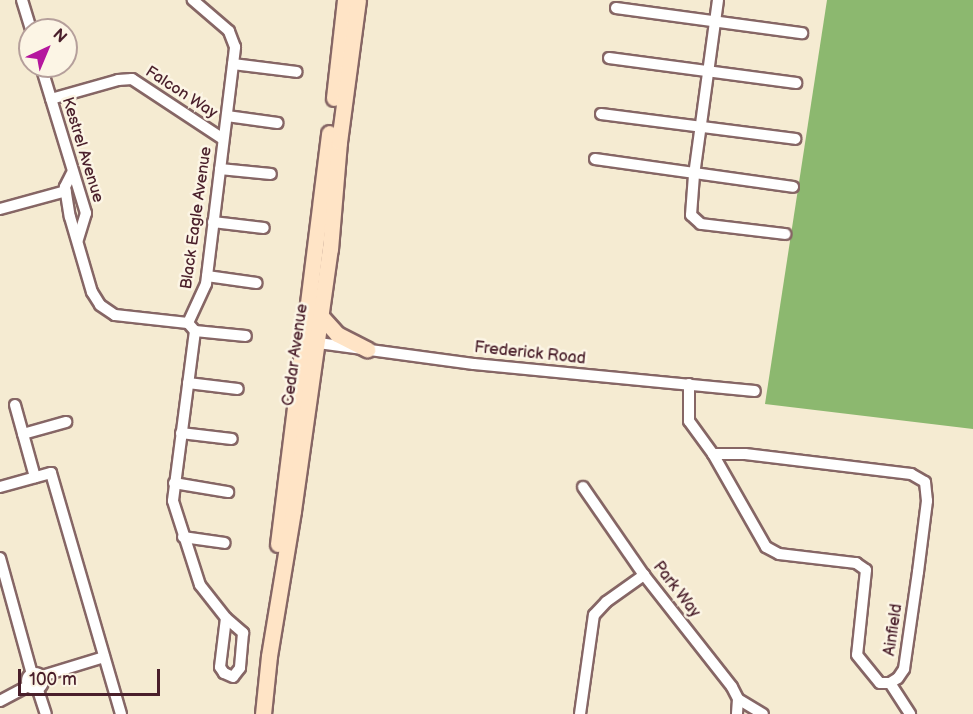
<!DOCTYPE html>
<style>
body{margin:0}
#map{position:relative;width:973px;height:714px;overflow:hidden;background:#f5ebd2;font-family:"Balsamiq Sans",sans-serif}
div>[style]{position:absolute}
.forest>*{inset:0;background:#8cb86f}
.roads{filter:drop-shadow(2px 0 #866665) drop-shadow(-2px 0 #866665) drop-shadow(0 2px #866665) drop-shadow(0 -2px #866665)}
.street>*{height:10px;margin:-5px;padding:0 5px;transform-origin:5px;border-radius:5px;background:#fff}
.street>.ring{margin:-5px;padding:0;box-sizing:content-box;background:none;border:10px solid #fff;border-radius:50%}
.secondary>*{height:15px;margin:-7.5px;padding:0 7.5px;transform-origin:7.5px;border-radius:7.5px;background:#ffe4c6}
span{translate:-50% -50%;white-space:nowrap;text-align:center;line-height:1.15;-webkit-text-stroke:5px #fcf5e5;paint-order:stroke}
.street-label{font-size:16px;color:#4a1f2b}
.north{position:absolute;left:18px;top:18px;width:60px;height:60px;box-sizing:border-box;background:#fcf5e5;border:2px solid #b59f9b;border-radius:50%;rotate:44deg;font-size:16px;font-weight:700;line-height:24px;text-align:center;color:#4a1f2b}
.north::after{content:'';display:block;margin:auto;width:21px;height:27px;background:#b5179e;clip-path:polygon(50% 0,100% 100%,50% 72%,0 100%)}
.scale{position:absolute;left:18px;top:669px;width:142px;height:27px;box-sizing:border-box;border:3px solid #4a1f2b;border-top:0;padding-left:8px;font-size:18px;line-height:21px;white-space:nowrap;color:#4a1f2b;-webkit-text-stroke:4px #fcf5e5;paint-order:stroke}
</style>
<div id="map">
<div class="forest">
<i style="clip-path:polygon(827px 0,973px 0,973px 429px,765px 404px)"></i>
</div>
<div class="roads">
<div class="street">
<i style="left:22px;top:0;width:31px;rotate:73deg"></i>
<i style="left:718px;top:0;width:177px;rotate:97.8deg"></i>
<i style="left:694px;top:175px;width:40px;rotate:94.3deg"></i>
<i style="left:691px;top:215px;width:13px;rotate:42deg"></i>
<i style="left:701px;top:224px;width:85px;rotate:6.8deg"></i>
<i style="left:616px;top:8px;width:188px;rotate:7.7deg"></i>
<i style="left:609px;top:58px;width:189px;rotate:7.6deg"></i>
<i style="left:233px;top:64px;width:64px;rotate:7.1deg"></i>
<i style="left:41px;top:66px;width:154px;rotate:73deg"></i>
<i style="left:86px;top:213px;width:28px;rotate:107deg"></i>
<i style="left:51px;top:99px;width:70px;rotate:-15.8deg"></i>
<i style="left:118px;top:80px;width:14px;rotate:-4deg"></i>
<i style="left:132px;top:79px;width:109px;rotate:33.4deg"></i>
<i style="left:601px;top:114px;width:196px;rotate:7.3deg"></i>
<i style="left:227px;top:116px;width:51px;rotate:7.8deg"></i>
<i style="left:595px;top:159px;width:200px;rotate:8deg"></i>
<i style="left:220px;top:169px;width:51px;rotate:5.6deg"></i>
<i style="left:72px;top:173px;width:16px;rotate:117deg"></i>
<i style="left:65px;top:187px;width:30px;rotate:81deg"></i>
<i style="left:70px;top:217px;width:78px;rotate:73.7deg"></i>
<i style="left:92px;top:292px;width:15px;rotate:58deg"></i>
<i style="left:100px;top:305px;width:18px;rotate:34deg"></i>
<i style="left:115px;top:315px;width:73px;rotate:6.3deg"></i>
<i style="left:0;top:209px;width:68px;rotate:-15.3deg"></i>
<i style="left:213px;top:222px;width:51px;rotate:6.7deg"></i>
<i style="left:207px;top:276px;width:50px;rotate:8deg"></i>
<i style="left:188px;top:323px;width:11px;rotate:49deg"></i>
<i style="left:195px;top:331px;width:171px;rotate:97.4deg"></i>
<i style="left:173px;top:501px;width:88px;rotate:72.2deg"></i>
<i style="left:200px;top:585px;width:42px;rotate:51.8deg"></i>
<i style="left:226px;top:618px;width:23px;rotate:41deg"></i>
<i style="left:243px;top:633px;width:35px;rotate:95deg"></i>
<i style="left:240px;top:668px;width:11px;rotate:128deg"></i>
<i style="left:233px;top:677px;width:10px;rotate:-156deg"></i>
<i style="left:224px;top:673px;width:7px;rotate:-124deg"></i>
<i style="left:220px;top:667px;width:49px;rotate:-83deg"></i>
<i style="left:188px;top:323px;width:43px;rotate:-65.2deg"></i>
<i style="left:206px;top:284px;width:239px;rotate:-83deg"></i>
<i style="left:235px;top:47px;width:17px;rotate:-111deg"></i>
<i style="left:229px;top:31px;width:48px;rotate:-139.3deg"></i>
<i style="left:195px;top:331px;width:51px;rotate:5.6deg"></i>
<i style="left:311px;top:342px;width:164px;rotate:7.7deg"></i>
<i style="left:474px;top:364px;width:282px;rotate:5.5deg"></i>
<i style="left:188px;top:383px;width:50px;rotate:6.8deg"></i>
<i style="left:689px;top:384px;width:37px;rotate:90deg"></i>
<i style="left:689px;top:421px;width:41px;rotate:54deg"></i>
<i style="left:713px;top:454px;width:107px;rotate:60.3deg"></i>
<i style="left:766px;top:547px;width:15px;rotate:28deg"></i>
<i style="left:779px;top:554px;width:78px;rotate:6.7deg"></i>
<i style="left:856px;top:563px;width:12px;rotate:35deg"></i>
<i style="left:866px;top:570px;width:85px;rotate:96deg"></i>
<i style="left:857px;top:655px;width:36px;rotate:51deg"></i>
<i style="left:880px;top:683px;width:10px"></i>
<i style="left:890px;top:683px;width:9px;rotate:-32deg"></i>
<i style="left:898px;top:678px;width:11px;rotate:-56deg"></i>
<i style="left:904px;top:669px;width:98px;rotate:-81.8deg"></i>
<i style="left:918px;top:572px;width:72px;rotate:-82.8deg"></i>
<i style="left:927px;top:501px;width:19px;rotate:-96deg"></i>
<i style="left:925px;top:482px;width:16px;rotate:-150deg"></i>
<i style="left:911px;top:474px;width:167px;rotate:-173.1deg"></i>
<i style="left:745px;top:454px;width:32px;rotate:180deg"></i>
<i style="left:15px;top:405px;width:75px;rotate:74.5deg"></i>
<i style="left:181px;top:433px;width:51px;rotate:6.7deg"></i>
<i style="left:23px;top:434px;width:45px;rotate:-15.6deg"></i>
<i style="left:174px;top:483px;width:55px;rotate:9.5deg"></i>
<i style="left:0;top:487px;width:53px;rotate:-15.4deg"></i>
<i style="left:51px;top:473px;width:251px;rotate:73.8deg"></i>
<i style="left:583px;top:487px;width:107px;rotate:55.3deg"></i>
<i style="left:644px;top:575px;width:142px;rotate:51.8deg"></i>
<i style="left:732px;top:687px;width:13px;rotate:63deg"></i>
<i style="left:738px;top:699px;width:15px;rotate:94deg"></i>
<i style="left:183px;top:537px;width:42px;rotate:8.1deg"></i>
<i style="left:0;top:558px;width:120px;rotate:74.6deg"></i>
<i class="ring" style="left:27px;top:673px;width:6px;height:6px"></i>
<i style="left:42px;top:676px;width:65px;rotate:-17deg"></i>
<i style="left:890px;top:683px;width:37px;rotate:57deg"></i>
<i style="left:38px;top:690px;width:25px;rotate:72deg"></i>
<i style="left:738px;top:699px;width:29px;rotate:31deg"></i>
<i style="left:0;top:701px;width:32px;rotate:-28deg"></i>
<i style="left:580px;top:714px;width:100px;rotate:-82deg"></i>
<i style="left:594px;top:615px;width:18px;rotate:-47deg"></i>
<i style="left:606px;top:602px;width:47px;rotate:-35.4deg"></i>
</div>
<div class="secondary">
<i style="left:334px;top:98px;width:99px;rotate:-83.6deg"></i>
<i style="left:319px;top:314px;width:27px;rotate:48deg"></i>
<i style="left:337px;top:334px;width:34px;rotate:27deg"></i>
<i style="left:278px;top:544px;width:414px;rotate:-82.9deg"></i>
<i style="left:263px;top:714px;width:58px;rotate:-84.1deg"></i>
<i style="left:269px;top:656px;width:147px;rotate:-80.6deg"></i>
<i style="left:293px;top:511px;width:265px;rotate:-82deg"></i>
<i style="left:330px;top:249px;width:107px;rotate:-85.2deg"></i>
<i style="left:339px;top:142px;width:143px;rotate:-82.4deg"></i>
</div>
</div>
<div class="street-label">
<span style="left:181px;top:93px;rotate:33deg">Falcon Way</span>
<span style="left:82px;top:150px;rotate:73deg">Kestrel Avenue</span>
<span style="left:197px;top:218px;rotate:-82deg">Black Eagle Avenue</span>
<span style="left:530px;top:354px;rotate:6deg">Frederick Road</span>
<span style="left:296px;top:355px;rotate:-82deg">Cedar Avenue</span>
<span style="left:676px;top:590px;rotate:52deg">Park Way</span>
<span style="left:894px;top:630px;rotate:-82deg">Ainfield</span>
</div>
<div class="north">N</div>
<div class="scale">100 m</div>
</div>
